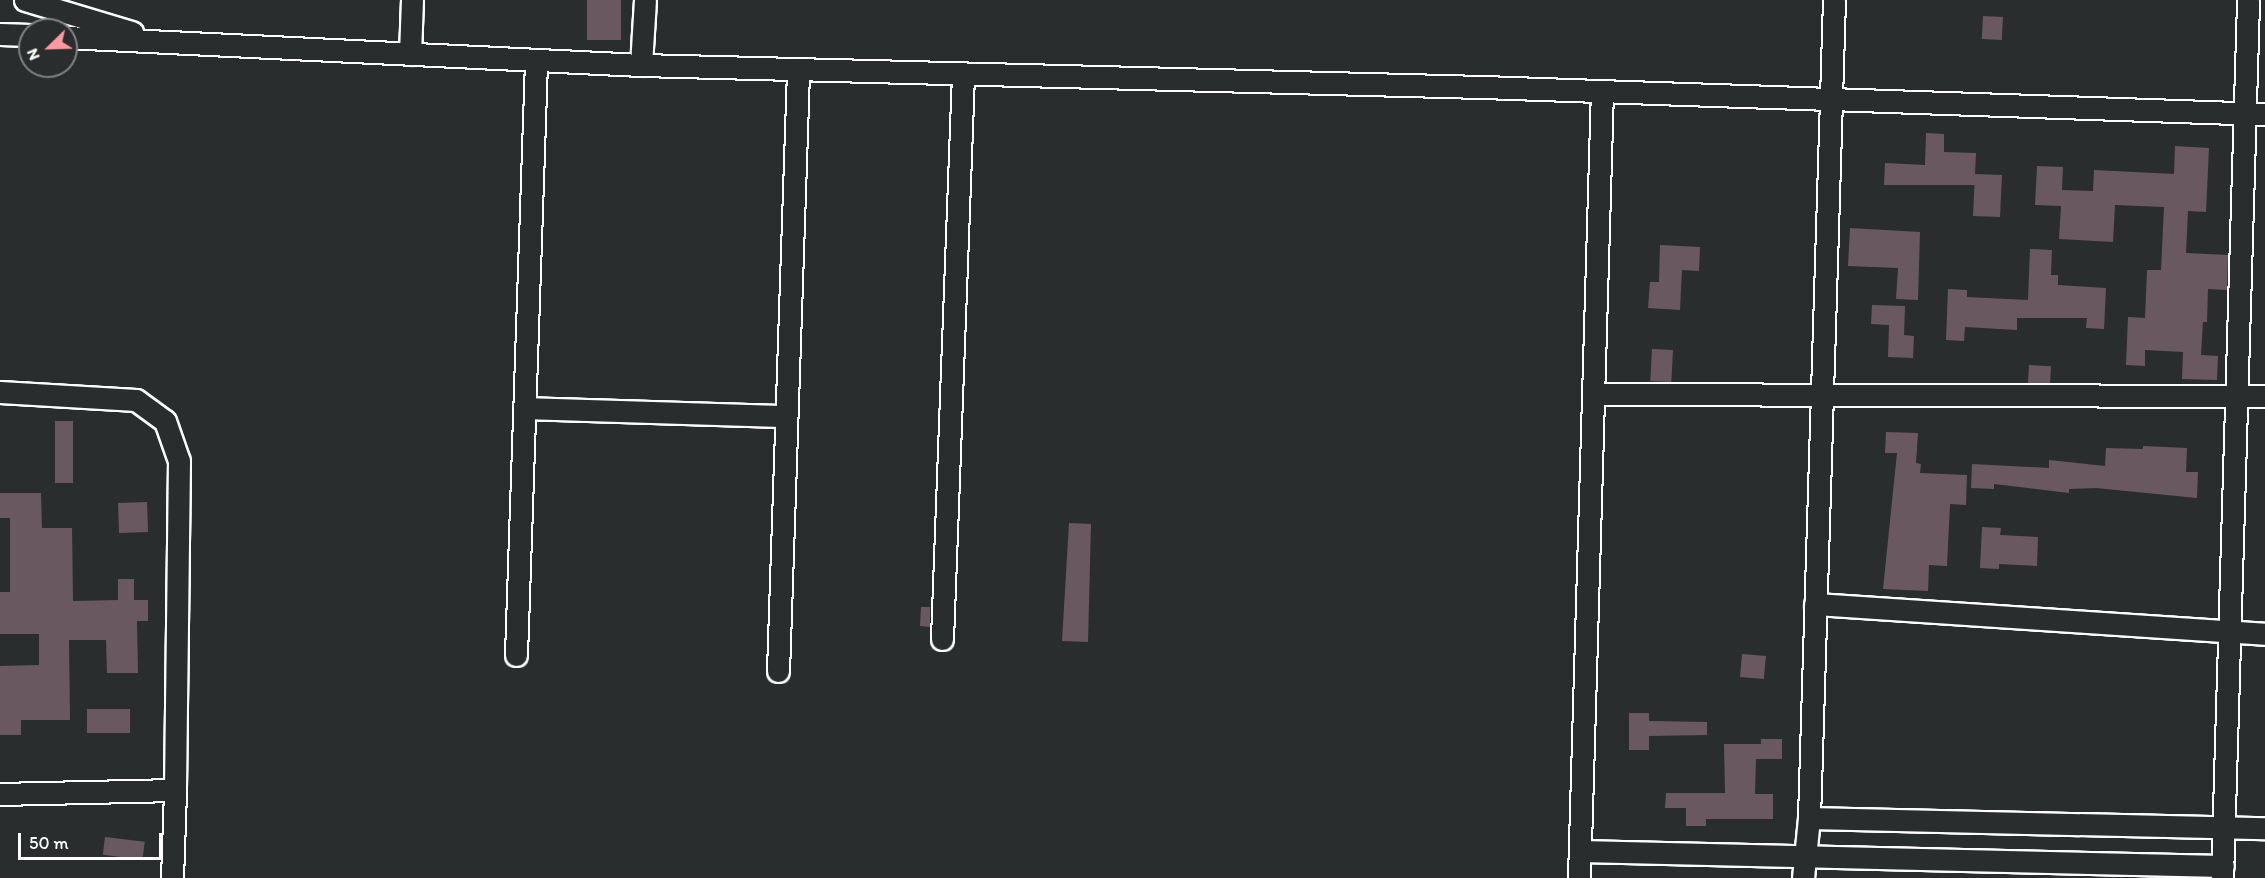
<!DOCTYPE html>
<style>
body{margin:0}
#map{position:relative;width:2265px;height:878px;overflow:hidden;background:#2a2d2e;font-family:Itim,sans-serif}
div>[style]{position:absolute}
.building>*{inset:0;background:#6a5860;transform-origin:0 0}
.roads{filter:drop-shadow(2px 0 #fff) drop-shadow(-2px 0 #fff) drop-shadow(0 2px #fff) drop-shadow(0 -2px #fff)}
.street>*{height:21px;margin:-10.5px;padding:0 10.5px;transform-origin:10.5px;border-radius:10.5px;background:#2a2d2e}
span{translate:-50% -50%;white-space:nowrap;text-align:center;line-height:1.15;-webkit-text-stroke:4.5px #2a2d2e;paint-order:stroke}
.north{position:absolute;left:18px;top:18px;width:60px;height:60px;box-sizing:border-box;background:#2a2d2e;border:2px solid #7f8182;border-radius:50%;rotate:247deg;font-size:16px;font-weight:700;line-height:24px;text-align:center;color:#fff}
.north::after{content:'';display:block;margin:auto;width:21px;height:27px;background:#ff9aa2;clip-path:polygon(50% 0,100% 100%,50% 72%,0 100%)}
.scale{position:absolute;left:18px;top:833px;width:144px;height:27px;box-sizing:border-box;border:3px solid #fff;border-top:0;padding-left:8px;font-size:18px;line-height:21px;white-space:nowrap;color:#fff;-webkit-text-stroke:4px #2a2d2e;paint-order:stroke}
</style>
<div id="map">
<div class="building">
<i style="left:587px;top:0;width:34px;height:40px"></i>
<i style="left:1983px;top:16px;width:20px;height:23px;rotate:3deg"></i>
<i style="clip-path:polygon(1926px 133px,1944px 134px,1944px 152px,1976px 153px,1975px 174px,2002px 175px,2000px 217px,1973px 216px,1975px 174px,1975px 185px,1884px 185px,1885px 163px,1925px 165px)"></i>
<i style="clip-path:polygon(2175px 146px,2209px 148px,2206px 212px,2188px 211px,2186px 253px,2228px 255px,2227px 290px,2208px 289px,2207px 322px,2203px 322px,2201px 355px,2218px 356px,2217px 380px,2182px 379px,2183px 352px,2145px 350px,2145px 366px,2126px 365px,2128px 317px,2145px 318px,2147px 270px,2161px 270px,2164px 207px,2115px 205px,2113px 242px,2059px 239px,2061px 206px,2035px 205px,2037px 166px,2063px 167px,2062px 190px,2093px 191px,2094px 170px,2174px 174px)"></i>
<i style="clip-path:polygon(1850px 228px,1920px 232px,1918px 300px,1896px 299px,1898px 268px,1848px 266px)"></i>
<i style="clip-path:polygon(1660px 245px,1700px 247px,1699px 271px,1682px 270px,1680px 310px,1648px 308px,1650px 282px,1659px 282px)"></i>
<i style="clip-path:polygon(2030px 249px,2052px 250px,2051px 275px,2058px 275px,2058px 285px,2106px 288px,2104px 329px,2086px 328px,2087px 318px,2017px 318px,2017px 330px,1965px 327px,1964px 341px,1946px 340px,1948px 289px,1967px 290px,1967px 297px,2028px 300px)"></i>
<i style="clip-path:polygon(1872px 305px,1905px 306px,1904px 335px,1914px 336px,1913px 358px,1888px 357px,1889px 325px,1871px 324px)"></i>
<i style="left:1652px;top:349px;width:21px;height:32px;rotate:3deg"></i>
<i style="left:2029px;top:365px;width:22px;height:18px;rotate:3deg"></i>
<i style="left:55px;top:421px;width:18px;height:62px"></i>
<i style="clip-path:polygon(1886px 432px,1918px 433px,1916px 463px,1921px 464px,1920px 473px,1967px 475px,1966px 505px,1950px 504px,1947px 566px,1929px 565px,1928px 591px,1883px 589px,1897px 453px,1885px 453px)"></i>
<i style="clip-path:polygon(2143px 446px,2187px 448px,2186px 472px,2198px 472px,2197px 498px,2096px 488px,2069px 489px,2069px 493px,1994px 484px,1994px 489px,1971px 488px,1972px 464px,2049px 468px,2049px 460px,2105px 466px,2106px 448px,2143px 449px)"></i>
<i style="clip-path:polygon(0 493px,41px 493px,42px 528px,72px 528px,73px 601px,118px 600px,118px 579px,134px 579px,134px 600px,148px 600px,148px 621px,137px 621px,138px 673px,107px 673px,106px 640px,69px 640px,70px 720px,21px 720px,21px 735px,0 735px,0 666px,39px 665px,39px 634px,0 634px,0 592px,10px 592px,10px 518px,0 518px)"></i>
<i style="left:147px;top:502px;width:30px;height:29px;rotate:88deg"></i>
<i style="clip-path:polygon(1069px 523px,1091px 524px,1088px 642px,1062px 641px)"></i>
<i style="clip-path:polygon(1982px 527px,2001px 528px,2000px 535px,2038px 537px,2037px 566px,1999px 564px,1999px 569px,1980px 568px)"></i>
<i style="clip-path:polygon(921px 607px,930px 607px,930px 627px,920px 626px)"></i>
<i style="left:1742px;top:654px;width:24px;height:23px;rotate:5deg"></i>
<i style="left:87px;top:709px;width:43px;height:24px"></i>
<i style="clip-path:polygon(1629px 713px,1649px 713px,1649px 721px,1707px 722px,1707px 735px,1649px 736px,1649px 750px,1629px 750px)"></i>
<i style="clip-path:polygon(1761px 739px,1782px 739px,1782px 759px,1756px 759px,1755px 794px,1773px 794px,1773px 819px,1706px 819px,1706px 826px,1686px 826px,1686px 808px,1665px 808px,1666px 793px,1725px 793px,1724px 744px,1761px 744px)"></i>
<i style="left:105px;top:837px;width:40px;height:18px;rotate:7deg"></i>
</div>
<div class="roads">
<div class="street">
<i style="left:25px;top:0;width:112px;rotate:16.7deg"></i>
<i style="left:0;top:34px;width:30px;rotate:2deg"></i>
<i style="left:66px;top:37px;width:576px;rotate:2.79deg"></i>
<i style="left:641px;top:65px;width:842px;rotate:1.5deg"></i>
<i style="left:1483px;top:87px;width:782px;rotate:1.98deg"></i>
<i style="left:410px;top:54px;width:54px;rotate:-87.9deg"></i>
<i style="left:641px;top:65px;width:65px;rotate:-86.5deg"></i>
<i style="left:0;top:392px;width:136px;rotate:3.4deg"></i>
<i style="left:136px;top:400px;width:36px;rotate:36deg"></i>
<i style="left:165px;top:421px;width:42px;rotate:70.7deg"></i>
<i style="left:179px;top:461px;width:329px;rotate:90.7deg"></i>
<i style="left:175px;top:790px;width:175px;rotate:178.7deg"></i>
<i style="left:1593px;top:394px;width:672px;rotate:0.17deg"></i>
<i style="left:525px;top:408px;width:261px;rotate:1.8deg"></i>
<i style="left:1815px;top:604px;width:451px;rotate:3.8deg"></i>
<i style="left:942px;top:639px;width:565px;rotate:-87.87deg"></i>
<i style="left:516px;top:655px;width:595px;rotate:-88.07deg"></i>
<i style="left:778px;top:671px;width:601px;rotate:-88.09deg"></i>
<i style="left:1809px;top:818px;width:456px;rotate:1.3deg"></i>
<i style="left:1580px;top:851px;width:643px;rotate:1.34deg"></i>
<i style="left:172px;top:878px;width:88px;rotate:-88deg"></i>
<i style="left:1579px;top:878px;width:787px;rotate:-88.33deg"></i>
<i style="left:1803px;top:878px;width:60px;rotate:-84.3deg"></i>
<i style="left:1809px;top:818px;width:818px;rotate:-88.25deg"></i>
<i style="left:2222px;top:878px;width:878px;rotate:-88.3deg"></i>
</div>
</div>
<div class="north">N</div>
<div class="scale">50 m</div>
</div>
